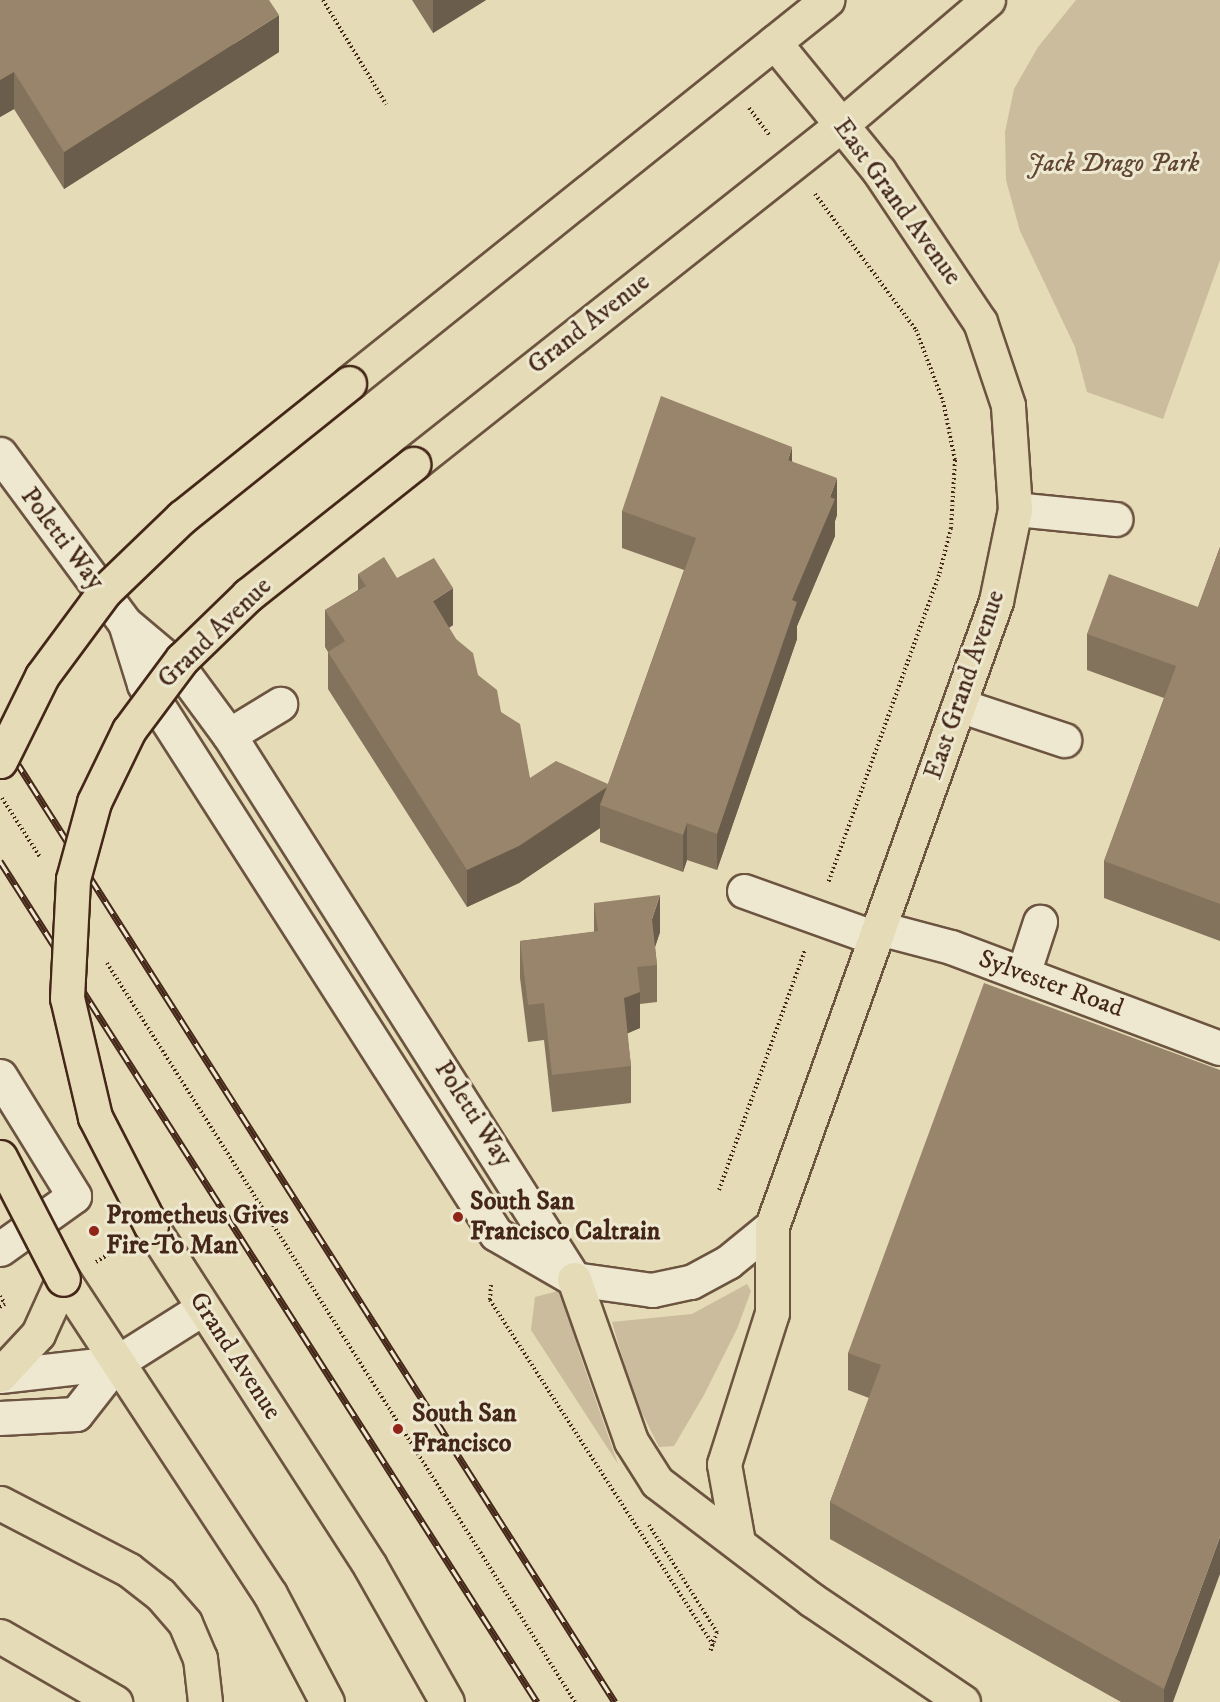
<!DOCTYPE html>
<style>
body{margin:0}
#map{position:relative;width:1220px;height:1702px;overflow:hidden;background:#e5dbb7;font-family:"IM FELL DW Pica",serif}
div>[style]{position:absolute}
.green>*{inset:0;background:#cabc9c}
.path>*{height:4px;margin-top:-2px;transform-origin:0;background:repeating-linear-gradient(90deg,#442718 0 1.5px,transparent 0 4.5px)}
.roads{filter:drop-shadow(2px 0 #6c5440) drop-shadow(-2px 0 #6c5440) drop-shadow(0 2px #6c5440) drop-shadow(0 -2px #6c5440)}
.minor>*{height:33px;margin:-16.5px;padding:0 16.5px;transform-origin:16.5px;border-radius:16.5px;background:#eee8d0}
.major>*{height:33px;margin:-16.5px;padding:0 16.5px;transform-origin:16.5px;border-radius:16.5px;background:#e5dbb7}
.highway>*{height:33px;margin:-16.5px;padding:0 16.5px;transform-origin:16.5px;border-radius:16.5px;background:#e5dbb7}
.rail>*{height:7px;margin-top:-3.5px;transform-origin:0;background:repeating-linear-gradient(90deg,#eee8d0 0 14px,#442718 0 28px);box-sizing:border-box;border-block:2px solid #442718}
.bridges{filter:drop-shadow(2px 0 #442718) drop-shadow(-2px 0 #442718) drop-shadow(0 2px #442718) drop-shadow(0 -2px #442718)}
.major-bridge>*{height:33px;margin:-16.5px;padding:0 16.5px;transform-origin:16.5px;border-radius:16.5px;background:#e5dbb7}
.wall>*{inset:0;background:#83725c}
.shaded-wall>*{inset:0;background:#6a5d4b}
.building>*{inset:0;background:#98856b}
.dots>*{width:16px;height:16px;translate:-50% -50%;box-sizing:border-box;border:3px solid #eee8d0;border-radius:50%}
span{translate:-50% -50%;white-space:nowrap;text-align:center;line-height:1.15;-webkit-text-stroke:6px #eee8d0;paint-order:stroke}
.park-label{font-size:26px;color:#5f4532;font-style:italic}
.street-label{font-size:26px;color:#442718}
.poi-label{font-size:26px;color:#442718;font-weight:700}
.left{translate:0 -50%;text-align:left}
</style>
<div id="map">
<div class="green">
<i style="clip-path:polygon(1076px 0,1220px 0,1220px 260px,1163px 419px,1087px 392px,1075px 347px,1020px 231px,1006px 180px,1005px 132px,1014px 89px,1038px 47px)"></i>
<i style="clip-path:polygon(747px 1284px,751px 1291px,737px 1329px,704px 1395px,674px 1446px,659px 1447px,633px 1395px,612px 1322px,692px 1314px)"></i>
<i style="clip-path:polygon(558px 1291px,569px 1301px,579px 1352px,618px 1464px,531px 1330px,535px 1297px)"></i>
</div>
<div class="path">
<i style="left:323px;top:0;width:122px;rotate:58.8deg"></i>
<i style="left:749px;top:108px;width:35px;rotate:53deg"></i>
<i style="left:815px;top:194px;width:169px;rotate:53.4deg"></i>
<i style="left:916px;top:330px;width:76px;rotate:69.2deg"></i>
<i style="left:943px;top:401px;width:60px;rotate:78.5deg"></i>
<i style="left:955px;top:460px;width:68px;rotate:93.4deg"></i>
<i style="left:951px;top:528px;width:49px;rotate:104.3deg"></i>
<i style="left:939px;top:575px;width:328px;rotate:109.8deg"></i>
<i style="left:2px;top:798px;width:70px;rotate:57.2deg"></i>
<i style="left:107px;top:963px;width:875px;rotate:57.65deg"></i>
<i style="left:719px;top:1190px;width:255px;rotate:-70.3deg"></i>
<i style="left:96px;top:1262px;width:19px;rotate:-32deg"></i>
<i style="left:491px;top:1285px;width:15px;rotate:94deg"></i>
<i style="left:490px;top:1300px;width:411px;rotate:57.1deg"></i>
<i style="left:0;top:1296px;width:9px;rotate:58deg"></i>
<i style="left:5px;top:1304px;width:6px;rotate:149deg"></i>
<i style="left:649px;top:1525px;width:127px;rotate:57.6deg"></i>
<i style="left:717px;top:1632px;width:21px;rotate:109deg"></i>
</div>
<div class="roads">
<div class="minor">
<i style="left:0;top:454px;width:210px;rotate:53.5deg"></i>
<i style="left:125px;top:623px;width:73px;rotate:40deg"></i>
<i style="left:181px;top:670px;width:81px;rotate:53.6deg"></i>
<i style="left:229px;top:735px;width:644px;rotate:57.62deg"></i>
<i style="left:1015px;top:509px;width:101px;rotate:5.7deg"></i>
<i style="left:125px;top:623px;width:64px;rotate:72.7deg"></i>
<i style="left:144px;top:684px;width:653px;rotate:57.38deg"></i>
<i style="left:496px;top:1234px;width:90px;rotate:30deg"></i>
<i style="left:574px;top:1279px;width:79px;rotate:8deg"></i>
<i style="left:652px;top:1290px;width:40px;rotate:-12deg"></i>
<i style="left:691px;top:1282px;width:42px;rotate:-28.4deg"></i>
<i style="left:728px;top:1262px;width:57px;rotate:-39.3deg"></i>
<i style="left:959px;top:705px;width:111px;rotate:18.4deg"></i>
<i style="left:229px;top:735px;width:60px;rotate:-31.3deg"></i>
<i style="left:744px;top:891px;width:139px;rotate:19.7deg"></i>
<i style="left:879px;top:928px;width:74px;rotate:14.8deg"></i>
<i style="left:951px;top:947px;width:287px;rotate:20.6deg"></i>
<i style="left:1023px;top:974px;width:55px;rotate:-71.9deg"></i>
<i style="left:0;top:1076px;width:141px;rotate:58.3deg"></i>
<i style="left:74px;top:1196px;width:91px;rotate:144.4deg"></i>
<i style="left:0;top:1376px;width:117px;rotate:-6.4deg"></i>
<i style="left:0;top:1418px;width:76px;rotate:-3deg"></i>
<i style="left:76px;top:1414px;width:65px;rotate:-51.9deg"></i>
<i style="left:116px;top:1363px;width:103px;rotate:-32.3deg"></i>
</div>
<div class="major">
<i style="left:349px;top:383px;width:613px;rotate:-38.7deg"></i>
<i style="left:413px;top:464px;width:546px;rotate:-38.38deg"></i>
<i style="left:841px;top:125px;width:193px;rotate:-40.4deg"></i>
<i style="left:151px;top:1226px;width:404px;rotate:57.2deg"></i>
<i style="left:370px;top:1566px;width:156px;rotate:60.5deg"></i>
<i style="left:772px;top:1226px;width:664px;rotate:-70.28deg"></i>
<i style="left:996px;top:601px;width:94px;rotate:-78.3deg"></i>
<i style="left:1015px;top:509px;width:104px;rotate:-93.9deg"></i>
<i style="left:1008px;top:405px;width:88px;rotate:-108.6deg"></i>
<i style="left:980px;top:322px;width:182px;rotate:-123.8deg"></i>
<i style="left:879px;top:171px;width:166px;rotate:-129.1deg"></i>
<i style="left:63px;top:1279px;width:377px;rotate:56.7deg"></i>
<i style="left:270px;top:1594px;width:122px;rotate:62.2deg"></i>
<i style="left:0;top:1375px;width:56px;rotate:-47.2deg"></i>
<i style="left:38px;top:1334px;width:60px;rotate:-65.6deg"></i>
</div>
<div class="highway">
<i style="left:574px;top:1279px;width:172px;rotate:70.6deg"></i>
<i style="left:631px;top:1441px;width:49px;rotate:57.6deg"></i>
<i style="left:657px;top:1482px;width:195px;rotate:37.3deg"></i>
<i style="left:812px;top:1600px;width:182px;rotate:34deg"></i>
<i style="left:0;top:1503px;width:145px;rotate:27.4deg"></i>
<i style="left:129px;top:1570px;width:39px;rotate:38deg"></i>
<i style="left:160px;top:1594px;width:38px;rotate:49deg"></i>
<i style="left:185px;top:1623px;width:38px;rotate:67deg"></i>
<i style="left:200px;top:1658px;width:44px;rotate:83.5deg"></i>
<i style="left:738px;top:1542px;width:79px;rotate:-100.2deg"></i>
<i style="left:724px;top:1464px;width:158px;rotate:-72.4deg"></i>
<i style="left:772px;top:1313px;width:87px;rotate:-90deg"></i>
<i style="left:0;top:1636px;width:133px;rotate:29.9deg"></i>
</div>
</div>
<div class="rail">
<i style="left:0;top:736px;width:1145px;rotate:57.52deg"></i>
<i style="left:0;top:861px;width:998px;rotate:57.44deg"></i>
</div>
<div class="bridges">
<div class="major-bridge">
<i style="left:0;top:761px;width:95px;rotate:-63.7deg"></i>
<i style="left:42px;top:676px;width:106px;rotate:-53.5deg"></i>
<i style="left:105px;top:591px;width:107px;rotate:-43.9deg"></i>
<i style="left:182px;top:517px;width:214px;rotate:-38.7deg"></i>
<i style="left:0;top:1157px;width:137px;rotate:62.7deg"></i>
<i style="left:151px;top:1226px;width:123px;rotate:-117.2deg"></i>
<i style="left:95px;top:1117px;width:122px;rotate:-103.2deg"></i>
<i style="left:67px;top:998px;width:119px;rotate:-87.1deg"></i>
<i style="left:73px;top:879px;width:80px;rotate:-74.7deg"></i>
<i style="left:94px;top:802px;width:80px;rotate:-64.1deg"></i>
<i style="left:129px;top:730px;width:89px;rotate:-53.3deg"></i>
<i style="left:182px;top:659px;width:92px;rotate:-44.1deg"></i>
<i style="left:248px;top:595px;width:211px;rotate:-38.4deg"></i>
</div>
</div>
<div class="wall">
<i style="clip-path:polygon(0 0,279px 52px,64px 189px,14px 109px,0 117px)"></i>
<i style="clip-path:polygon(412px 0,486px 0,433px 33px)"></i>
<i style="clip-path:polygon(792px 461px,837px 515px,835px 521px,835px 536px,797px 626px,797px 639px,717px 870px,687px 860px,683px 872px,600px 842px,600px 828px,519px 883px,467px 907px,328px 689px,328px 652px,325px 647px,325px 610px,358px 590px,358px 574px,397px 578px,453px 625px,449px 628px,501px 712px,530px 778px,608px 784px,684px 570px,622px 548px,622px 511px)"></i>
<i style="clip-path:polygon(1220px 547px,1220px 941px,1104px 898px,1104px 861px,1164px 698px,1087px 670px,1087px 634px,1198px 607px)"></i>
<i style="clip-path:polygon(594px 903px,660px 932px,655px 947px,657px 965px,657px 1002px,640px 1004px,640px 1028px,627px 1033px,631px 1066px,631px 1103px,552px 1112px,544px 1040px,528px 1042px,520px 978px,520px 941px,594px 932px)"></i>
<i style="clip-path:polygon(1220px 1070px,1173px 1702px,1121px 1702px,830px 1539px,830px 1502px,869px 1398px,848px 1390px,848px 1353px)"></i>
</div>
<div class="shaded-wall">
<i style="clip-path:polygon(433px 0,486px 0,433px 33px)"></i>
<i style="clip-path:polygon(279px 15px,279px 52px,64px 189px,64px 152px)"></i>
<i style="clip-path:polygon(14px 72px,14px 109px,0 117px,0 80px)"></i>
<i style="clip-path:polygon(792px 447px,792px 484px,788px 460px)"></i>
<i style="clip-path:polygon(837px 478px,837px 515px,835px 521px,835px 536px,797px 626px,797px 639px,717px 870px,717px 834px,792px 600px)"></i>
<i style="clip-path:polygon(453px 588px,453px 625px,433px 638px,433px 601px)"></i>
<i style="clip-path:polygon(607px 787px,600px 805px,600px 828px,519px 883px,467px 907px,467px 870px)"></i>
<i style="clip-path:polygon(687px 823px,687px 860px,683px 872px,683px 835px)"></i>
<i style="clip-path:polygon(660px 895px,660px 932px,652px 956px,652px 919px)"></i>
<i style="clip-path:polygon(640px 992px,640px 1028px,624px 1035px,624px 998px)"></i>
<i style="clip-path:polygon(1220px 1537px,1220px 1574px,1173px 1702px,1164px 1702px,1164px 1689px)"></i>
</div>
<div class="building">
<i style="clip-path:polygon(0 0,269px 0,279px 15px,64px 152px,14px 72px,0 80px)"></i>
<i style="clip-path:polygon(661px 396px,792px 447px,788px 460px,837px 478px,830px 497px,835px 499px,792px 600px,797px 602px,717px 834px,687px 823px,683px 835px,600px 805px,607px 787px,519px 846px,467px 870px,328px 652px,345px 641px,325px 610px,366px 586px,358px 574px,384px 557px,397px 578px,434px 558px,453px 588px,433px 601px,456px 639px,473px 653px,478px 675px,497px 690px,501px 712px,520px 724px,530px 778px,556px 761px,608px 784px,696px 538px,622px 511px)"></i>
<i style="clip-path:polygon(1220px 547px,1220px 904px,1104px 861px,1176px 666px,1087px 634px,1109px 574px,1198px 607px)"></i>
<i style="clip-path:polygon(660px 895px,652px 919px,657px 965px,637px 967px,640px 992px,624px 998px,631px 1066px,552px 1075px,544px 1003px,528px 1005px,520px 941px,598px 931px,594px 903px)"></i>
<i style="clip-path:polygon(984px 983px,1220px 1070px,1220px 1537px,1164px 1689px,830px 1502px,881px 1365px,848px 1353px)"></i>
</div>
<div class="dots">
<i style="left:458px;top:1217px;background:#8f2418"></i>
<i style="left:94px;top:1231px;background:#8f2418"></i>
<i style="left:398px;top:1429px;background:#8f2418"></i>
</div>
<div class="park-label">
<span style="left:1113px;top:164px">Jack Drago Park</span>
</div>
<div class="street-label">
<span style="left:897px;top:202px;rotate:54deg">East Grand Avenue</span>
<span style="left:589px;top:324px;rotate:-38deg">Grand Avenue</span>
<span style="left:62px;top:539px;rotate:53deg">Poletti Way</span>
<span style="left:215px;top:633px;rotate:-44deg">Grand Avenue</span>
<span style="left:965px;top:685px;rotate:-71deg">East Grand Avenue</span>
<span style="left:1051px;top:984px;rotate:20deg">Sylvester Road</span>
<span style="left:473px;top:1114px;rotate:57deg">Poletti Way</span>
<span style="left:235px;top:1356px;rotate:57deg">Grand Avenue</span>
</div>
<div class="poi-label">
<span class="left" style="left:470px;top:1217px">South San<br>Francisco Caltrain</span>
<span class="left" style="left:106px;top:1231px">Prometheus Gives<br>Fire To Man</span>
<span class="left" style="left:412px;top:1429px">South San<br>Francisco</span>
</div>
</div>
